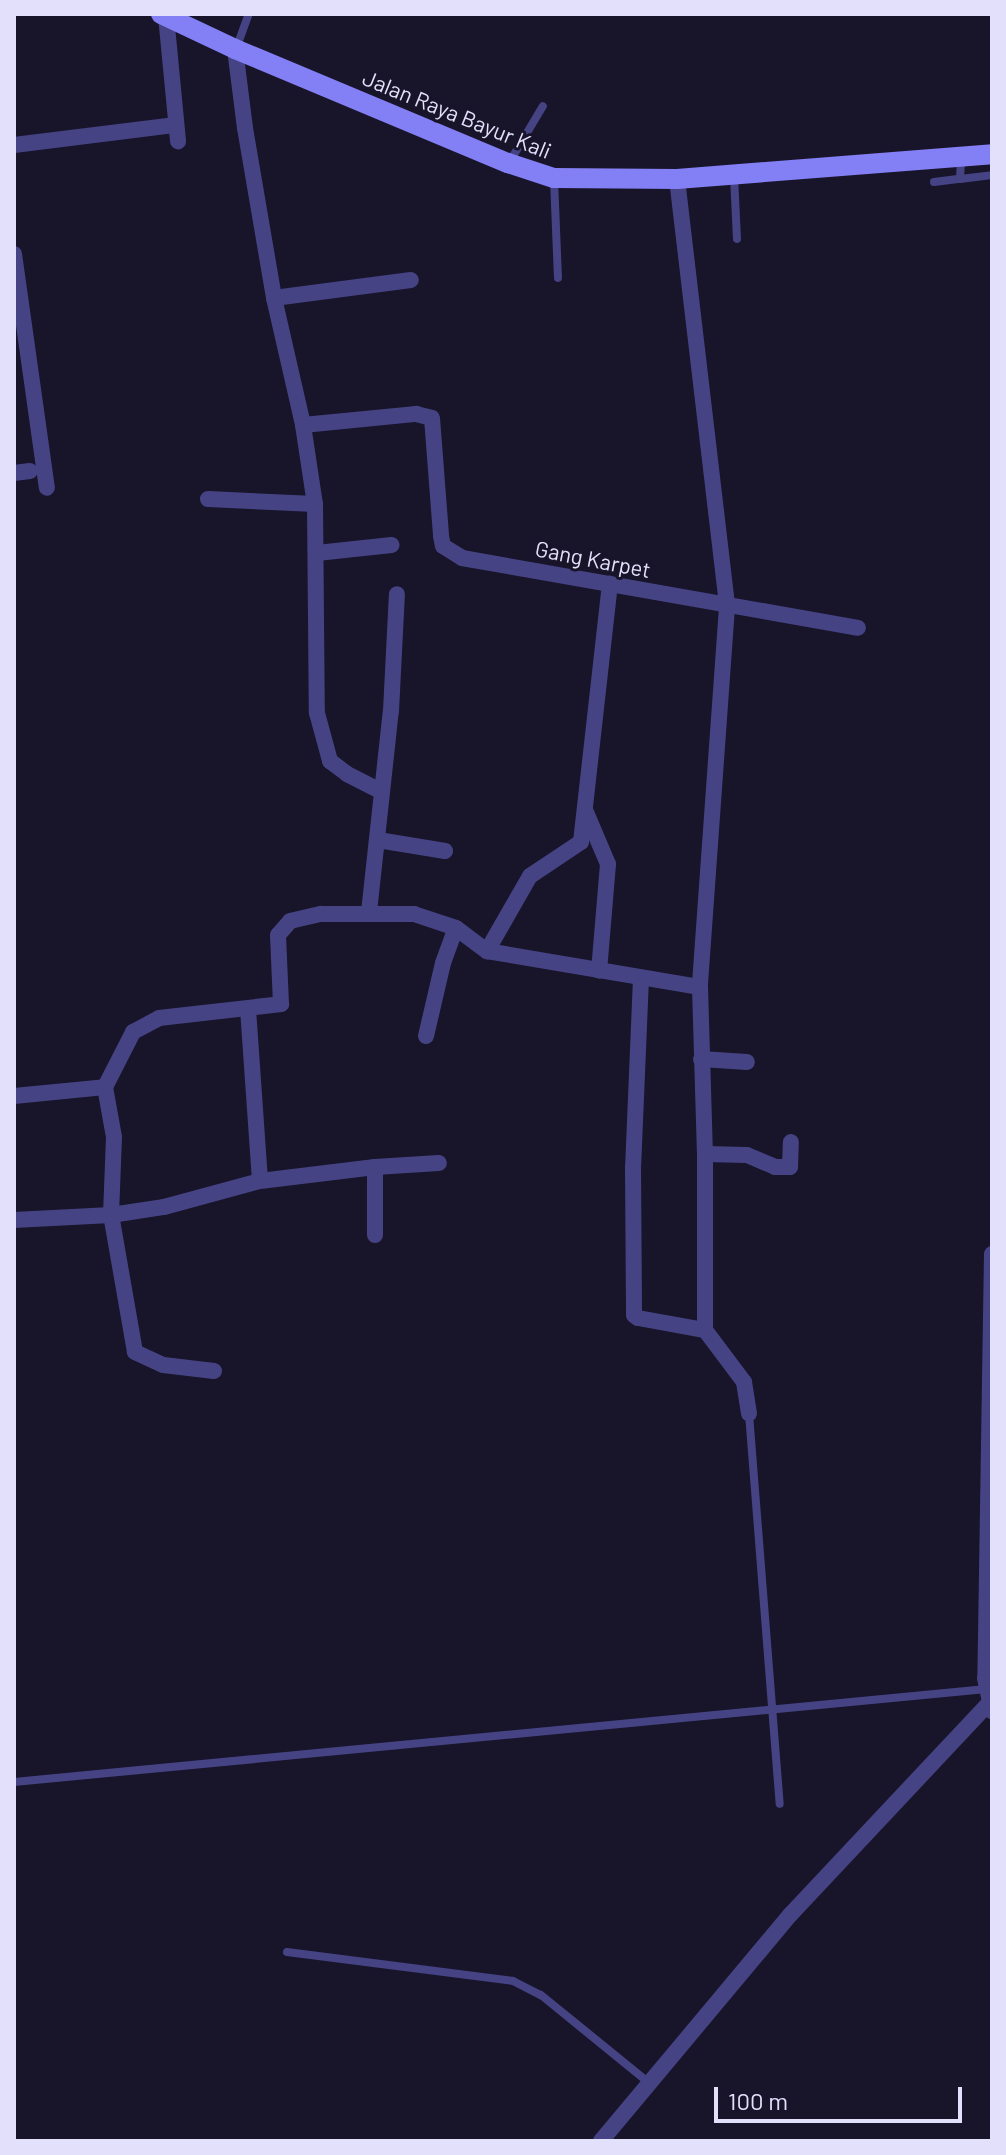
<!DOCTYPE html>
<style>
body{margin:0}
#map{position:relative;width:1006px;height:2155px;overflow:hidden;background:#18142a;font-family:Barlow,sans-serif}
div>[style]{position:absolute}
.lane>*{height:8px;margin:-4px;padding:0 4px;transform-origin:4px;border-radius:4px;background:#464385}
.street>*{height:16px;margin:-8px;padding:0 8px;transform-origin:8px;border-radius:8px;background:#464385}
.secondary>*{height:20px;margin:-10px;padding:0 10px;transform-origin:10px;border-radius:10px;background:#837ff4}
span{translate:-50% -50%;white-space:nowrap;text-align:center;line-height:1.15;-webkit-text-stroke:6px #18142a;paint-order:stroke}
.street-label{font-size:22px;color:#e3e0fc}
.frame{position:absolute;inset:0;border:16px solid #e3e0fc;pointer-events:none}
.scale{position:absolute;left:714px;top:2087px;width:248px;height:36px;box-sizing:border-box;border:4px solid #e3e0fc;border-top:0;padding-left:10px;font-size:24px;line-height:28px;white-space:nowrap;color:#e3e0fc;-webkit-text-stroke:6px #18142a;paint-order:stroke}
</style>
<div id="map">
<div class="lane">
<i style="left:236px;top:49px;width:37px;rotate:-70deg"></i>
<i style="left:509px;top:163px;width:66px;rotate:-59.2deg"></i>
<i style="left:734px;top:176px;width:63px;rotate:87.3deg"></i>
<i style="left:554px;top:179px;width:99px;rotate:87.7deg"></i>
<i style="left:960px;top:179px;width:32px;rotate:-7deg"></i>
<i style="left:934px;top:182px;width:26px;rotate:-7deg"></i>
<i style="left:960px;top:179px;width:21px;rotate:-87deg"></i>
<i style="left:749px;top:1414px;width:391px;rotate:85.5deg"></i>
<i style="left:14px;top:1782px;width:977px;rotate:-5.46deg"></i>
<i style="left:287px;top:1952px;width:228px;rotate:7.3deg"></i>
<i style="left:513px;top:1981px;width:31px;rotate:27deg"></i>
<i style="left:541px;top:1995px;width:138px;rotate:39.1deg"></i>
</div>
<div class="street">
<i style="left:166px;top:16px;width:126px;rotate:84.5deg"></i>
<i style="left:235px;top:49px;width:80px;rotate:82.8deg"></i>
<i style="left:245px;top:128px;width:172px;rotate:80.3deg"></i>
<i style="left:274px;top:298px;width:130px;rotate:77.1deg"></i>
<i style="left:303px;top:425px;width:80px;rotate:81.4deg"></i>
<i style="left:315px;top:504px;width:209px;rotate:89.5deg"></i>
<i style="left:317px;top:713px;width:50px;rotate:74.8deg"></i>
<i style="left:330px;top:761px;width:21px;rotate:37deg"></i>
<i style="left:347px;top:774px;width:38px;rotate:27deg"></i>
<i style="left:14px;top:145px;width:161px;rotate:-7.1deg"></i>
<i style="left:677px;top:179px;width:431px;rotate:83.3deg"></i>
<i style="left:727px;top:607px;width:381px;rotate:94.1deg"></i>
<i style="left:700px;top:987px;width:167px;rotate:88.3deg"></i>
<i style="left:705px;top:1154px;width:176px;rotate:90deg"></i>
<i style="left:705px;top:1330px;width:65px;rotate:53.1deg"></i>
<i style="left:744px;top:1382px;width:32px;rotate:81deg"></i>
<i style="left:14px;top:254px;width:236px;rotate:82deg"></i>
<i style="left:274px;top:298px;width:138px;rotate:-7.5deg"></i>
<i style="left:303px;top:425px;width:114px;rotate:-5.6deg"></i>
<i style="left:416px;top:414px;width:16px;rotate:14deg"></i>
<i style="left:432px;top:418px;width:118px;rotate:85.6deg"></i>
<i style="left:441px;top:536px;width:10px;rotate:79deg"></i>
<i style="left:443px;top:546px;width:22px;rotate:32deg"></i>
<i style="left:462px;top:558px;width:402px;rotate:10deg"></i>
<i style="left:14px;top:473px;width:16px;rotate:-7deg"></i>
<i style="left:208px;top:499px;width:107px;rotate:2.7deg"></i>
<i style="left:317px;top:553px;width:75px;rotate:-6.1deg"></i>
<i style="left:585px;top:810px;width:59px;rotate:66.9deg"></i>
<i style="left:608px;top:864px;width:107px;rotate:94.8deg"></i>
<i style="left:378px;top:840px;width:68px;rotate:9.3deg"></i>
<i style="left:369px;top:912px;width:202px;rotate:-83.8deg"></i>
<i style="left:391px;top:711px;width:117px;rotate:-87.1deg"></i>
<i style="left:487px;top:951px;width:86px;rotate:-60.2deg"></i>
<i style="left:530px;top:876px;width:61px;rotate:-33.7deg"></i>
<i style="left:581px;top:842px;width:260px;rotate:-83.6deg"></i>
<i style="left:641px;top:978px;width:189px;rotate:92.4deg"></i>
<i style="left:633px;top:1167px;width:148px;rotate:89.6deg"></i>
<i style="left:634px;top:1315px;width:5px;rotate:37deg"></i>
<i style="left:638px;top:1318px;width:68px;rotate:10.2deg"></i>
<i style="left:248px;top:1009px;width:172px;rotate:86deg"></i>
<i style="left:426px;top:1036px;width:75px;rotate:-76.9deg"></i>
<i style="left:443px;top:963px;width:37px;rotate:-70deg"></i>
<i style="left:701px;top:1059px;width:46px;rotate:3.7deg"></i>
<i style="left:14px;top:1096px;width:91px;rotate:-5.6deg"></i>
<i style="left:705px;top:1154px;width:42px;rotate:1.4deg"></i>
<i style="left:747px;top:1155px;width:30px;rotate:23deg"></i>
<i style="left:775px;top:1167px;width:15px"></i>
<i style="left:790px;top:1167px;width:25px;rotate:-88deg"></i>
<i style="left:375px;top:1167px;width:64px;rotate:-3.6deg"></i>
<i style="left:14px;top:1220px;width:97px;rotate:-3deg"></i>
<i style="left:111px;top:1215px;width:54px;rotate:-8.6deg"></i>
<i style="left:164px;top:1207px;width:99px;rotate:-15.2deg"></i>
<i style="left:260px;top:1181px;width:116px;rotate:-6.9deg"></i>
<i style="left:375px;top:1167px;width:68px;rotate:90deg"></i>
<i style="left:992px;top:1254px;width:424px;rotate:90.9deg"></i>
<i style="left:985px;top:1678px;width:34px;rotate:78deg"></i>
<i style="left:214px;top:1371px;width:51px;rotate:-173.3deg"></i>
<i style="left:163px;top:1365px;width:31px;rotate:-155deg"></i>
<i style="left:135px;top:1352px;width:139px;rotate:-99.9deg"></i>
<i style="left:111px;top:1215px;width:78px;rotate:-87.8deg"></i>
<i style="left:114px;top:1137px;width:51px;rotate:-100.2deg"></i>
<i style="left:105px;top:1087px;width:62px;rotate:-63deg"></i>
<i style="left:133px;top:1032px;width:30px;rotate:-28deg"></i>
<i style="left:159px;top:1018px;width:123px;rotate:-6.5deg"></i>
<i style="left:281px;top:1004px;width:69px;rotate:-92.5deg"></i>
<i style="left:278px;top:935px;width:18px;rotate:-49deg"></i>
<i style="left:290px;top:921px;width:32px;rotate:-13deg"></i>
<i style="left:321px;top:914px;width:93px"></i>
<i style="left:414px;top:914px;width:44px;rotate:18.4deg"></i>
<i style="left:456px;top:928px;width:39px;rotate:37deg"></i>
<i style="left:487px;top:951px;width:216px;rotate:9.6deg"></i>
<i style="left:601px;top:2141px;width:295px;rotate:-50.1deg"></i>
<i style="left:790px;top:1915px;width:291px;rotate:-46.8deg"></i>
</div>
<div class="secondary">
<i style="left:161px;top:14px;width:82px;rotate:25.3deg"></i>
<i style="left:235px;top:49px;width:296px;rotate:22.7deg"></i>
<i style="left:508px;top:163px;width:48px;rotate:18.1deg"></i>
<i style="left:554px;top:178px;width:123px;rotate:0.5deg"></i>
<i style="left:677px;top:179px;width:316px;rotate:-4.5deg"></i>
</div>
<div class="street-label">
<span style="left:457px;top:114px;rotate:22deg">Jalan Raya Bayur Kali</span>
<span style="left:593px;top:559px;rotate:11deg">Gang Karpet</span>
</div>
<div class="frame"></div>
<div class="scale">100 m</div>
</div>
